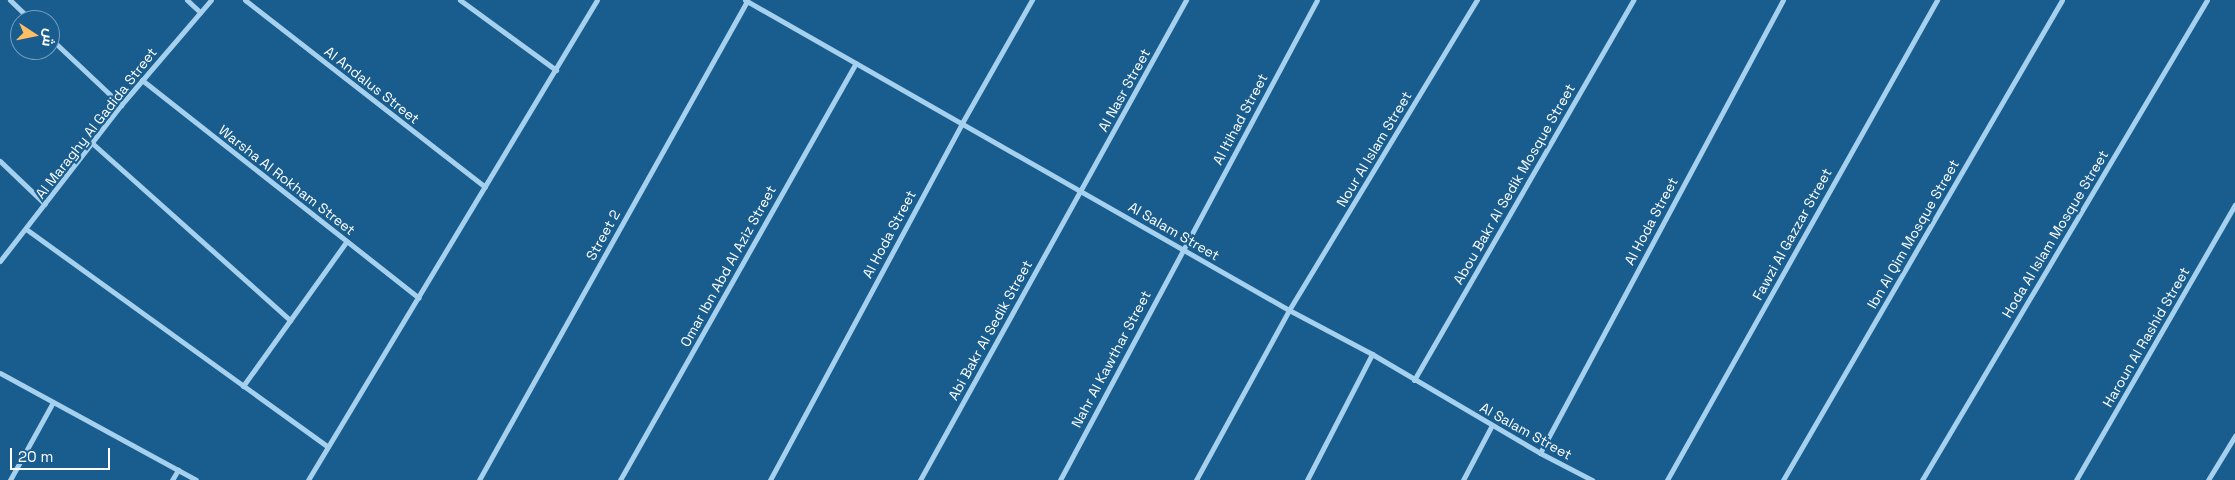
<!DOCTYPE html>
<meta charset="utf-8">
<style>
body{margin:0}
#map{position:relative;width:2235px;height:480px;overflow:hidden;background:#195d8f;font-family:"Space Grotesk",Cairo,sans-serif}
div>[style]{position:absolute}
.street>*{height:5px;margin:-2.5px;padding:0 2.5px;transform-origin:2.5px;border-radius:2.5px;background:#a6d1ee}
span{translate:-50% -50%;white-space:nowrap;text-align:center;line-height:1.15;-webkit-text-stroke:4.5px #195d8f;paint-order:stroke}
.street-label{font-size:14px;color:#fff}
.north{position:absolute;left:10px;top:10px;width:50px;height:50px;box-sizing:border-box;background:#195d8f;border:1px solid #759ebc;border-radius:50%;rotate:101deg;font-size:14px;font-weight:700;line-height:20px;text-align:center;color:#fff}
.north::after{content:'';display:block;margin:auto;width:18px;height:22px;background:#ffbd64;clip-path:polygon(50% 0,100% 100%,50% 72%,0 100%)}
.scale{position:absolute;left:10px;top:448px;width:100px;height:22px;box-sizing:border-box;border:2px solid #fff;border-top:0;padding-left:6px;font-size:15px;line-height:18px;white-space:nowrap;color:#fff;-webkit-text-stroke:4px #195d8f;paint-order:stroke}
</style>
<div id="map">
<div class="street">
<i style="left:10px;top:0;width:29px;rotate:44deg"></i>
<i style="left:187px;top:0;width:18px;rotate:43deg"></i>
<i style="left:245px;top:0;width:304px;rotate:37.9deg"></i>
<i style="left:460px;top:0;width:119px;rotate:36.1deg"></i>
<i style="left:745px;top:0;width:626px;rotate:29.68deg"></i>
<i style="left:1289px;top:310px;width:94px;rotate:27.9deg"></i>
<i style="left:1372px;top:354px;width:195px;rotate:30.5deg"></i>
<i style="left:1540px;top:453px;width:59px;rotate:27.4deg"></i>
<i style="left:50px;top:38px;width:98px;rotate:43.3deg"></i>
<i style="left:142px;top:80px;width:352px;rotate:38.2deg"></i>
<i style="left:92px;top:143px;width:266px;rotate:41.8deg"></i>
<i style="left:0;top:161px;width:62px;rotate:43.7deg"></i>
<i style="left:26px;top:229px;width:372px;rotate:35.8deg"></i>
<i style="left:0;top:261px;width:197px;rotate:-52.2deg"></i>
<i style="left:121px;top:105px;width:138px;rotate:-49.4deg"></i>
<i style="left:0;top:373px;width:223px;rotate:28.6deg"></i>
<i style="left:1414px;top:380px;width:439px;rotate:-60deg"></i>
<i style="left:243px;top:386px;width:178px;rotate:-54.4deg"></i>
<i style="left:1540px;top:453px;width:514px;rotate:-61.79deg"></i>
<i style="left:10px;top:480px;width:89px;rotate:-61.1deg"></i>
<i style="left:172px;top:480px;width:12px;rotate:-59deg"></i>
<i style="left:308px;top:480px;width:560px;rotate:-58.95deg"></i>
<i style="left:479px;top:480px;width:549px;rotate:-60.77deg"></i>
<i style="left:620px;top:480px;width:479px;rotate:-60.5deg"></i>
<i style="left:770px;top:480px;width:405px;rotate:-61.7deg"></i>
<i style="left:962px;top:123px;width:142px;rotate:-60.4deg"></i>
<i style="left:920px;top:480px;width:549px;rotate:-61.01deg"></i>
<i style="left:1060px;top:480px;width:544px;rotate:-61.83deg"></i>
<i style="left:1196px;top:480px;width:194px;rotate:-61.3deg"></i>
<i style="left:1289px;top:310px;width:363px;rotate:-58.8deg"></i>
<i style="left:1307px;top:480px;width:142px;rotate:-62.7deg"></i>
<i style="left:1463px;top:480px;width:62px;rotate:-62.2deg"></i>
<i style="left:1667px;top:480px;width:551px;rotate:-60.64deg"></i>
<i style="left:1783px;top:480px;width:555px;rotate:-59.83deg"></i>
<i style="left:1922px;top:480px;width:558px;rotate:-59.3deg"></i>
<i style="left:2076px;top:480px;width:318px;rotate:-60deg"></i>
<i style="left:2208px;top:480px;width:52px;rotate:-58.5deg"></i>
</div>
<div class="street-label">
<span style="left:372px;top:85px;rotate:38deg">Al Andalus Street</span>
<span style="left:1124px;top:90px;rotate:-61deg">Al Nasr Street</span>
<span style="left:1240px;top:119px;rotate:-62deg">Al Itihad Street</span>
<span style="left:96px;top:123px;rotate:-52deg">Al Maraghy Al Gadida Street</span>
<span style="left:1374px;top:149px;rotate:-59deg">Nour Al Islam Street</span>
<span style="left:287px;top:180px;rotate:38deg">Warsha Al Rokham Street</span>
<span style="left:1514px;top:184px;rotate:-60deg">Abou Bakr Al Sedik Mosque Street</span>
<span style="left:1651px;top:221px;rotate:-62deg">Al Hoda Street</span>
<span style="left:1174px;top:231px;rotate:30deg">Al Salam Street</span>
<span style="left:889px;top:234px;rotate:-62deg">Al Hoda Street</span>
<span style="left:1792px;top:234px;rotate:-61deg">Fawzi Al Gazzar Street</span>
<span style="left:1913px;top:234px;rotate:-60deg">Ibn Al Qim Mosque Street</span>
<span style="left:2055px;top:234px;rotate:-59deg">Hoda Al Islam Mosque Street</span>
<span style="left:603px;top:235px;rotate:-61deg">Street 2</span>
<span style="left:728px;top:266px;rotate:-61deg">Omar Ibn Abd Al Aziz Street</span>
<span style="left:990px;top:330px;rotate:-61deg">Abi Bakr Al Sedik Street</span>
<span style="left:2146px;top:337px;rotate:-60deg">Haroun Al Rashid Street</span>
<span style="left:1111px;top:359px;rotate:-62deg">Nahr Al Kawthar Street</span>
<span style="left:1526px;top:431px;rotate:29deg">Al Salam Street</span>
</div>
<div class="north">ش</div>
<div class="scale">20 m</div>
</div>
